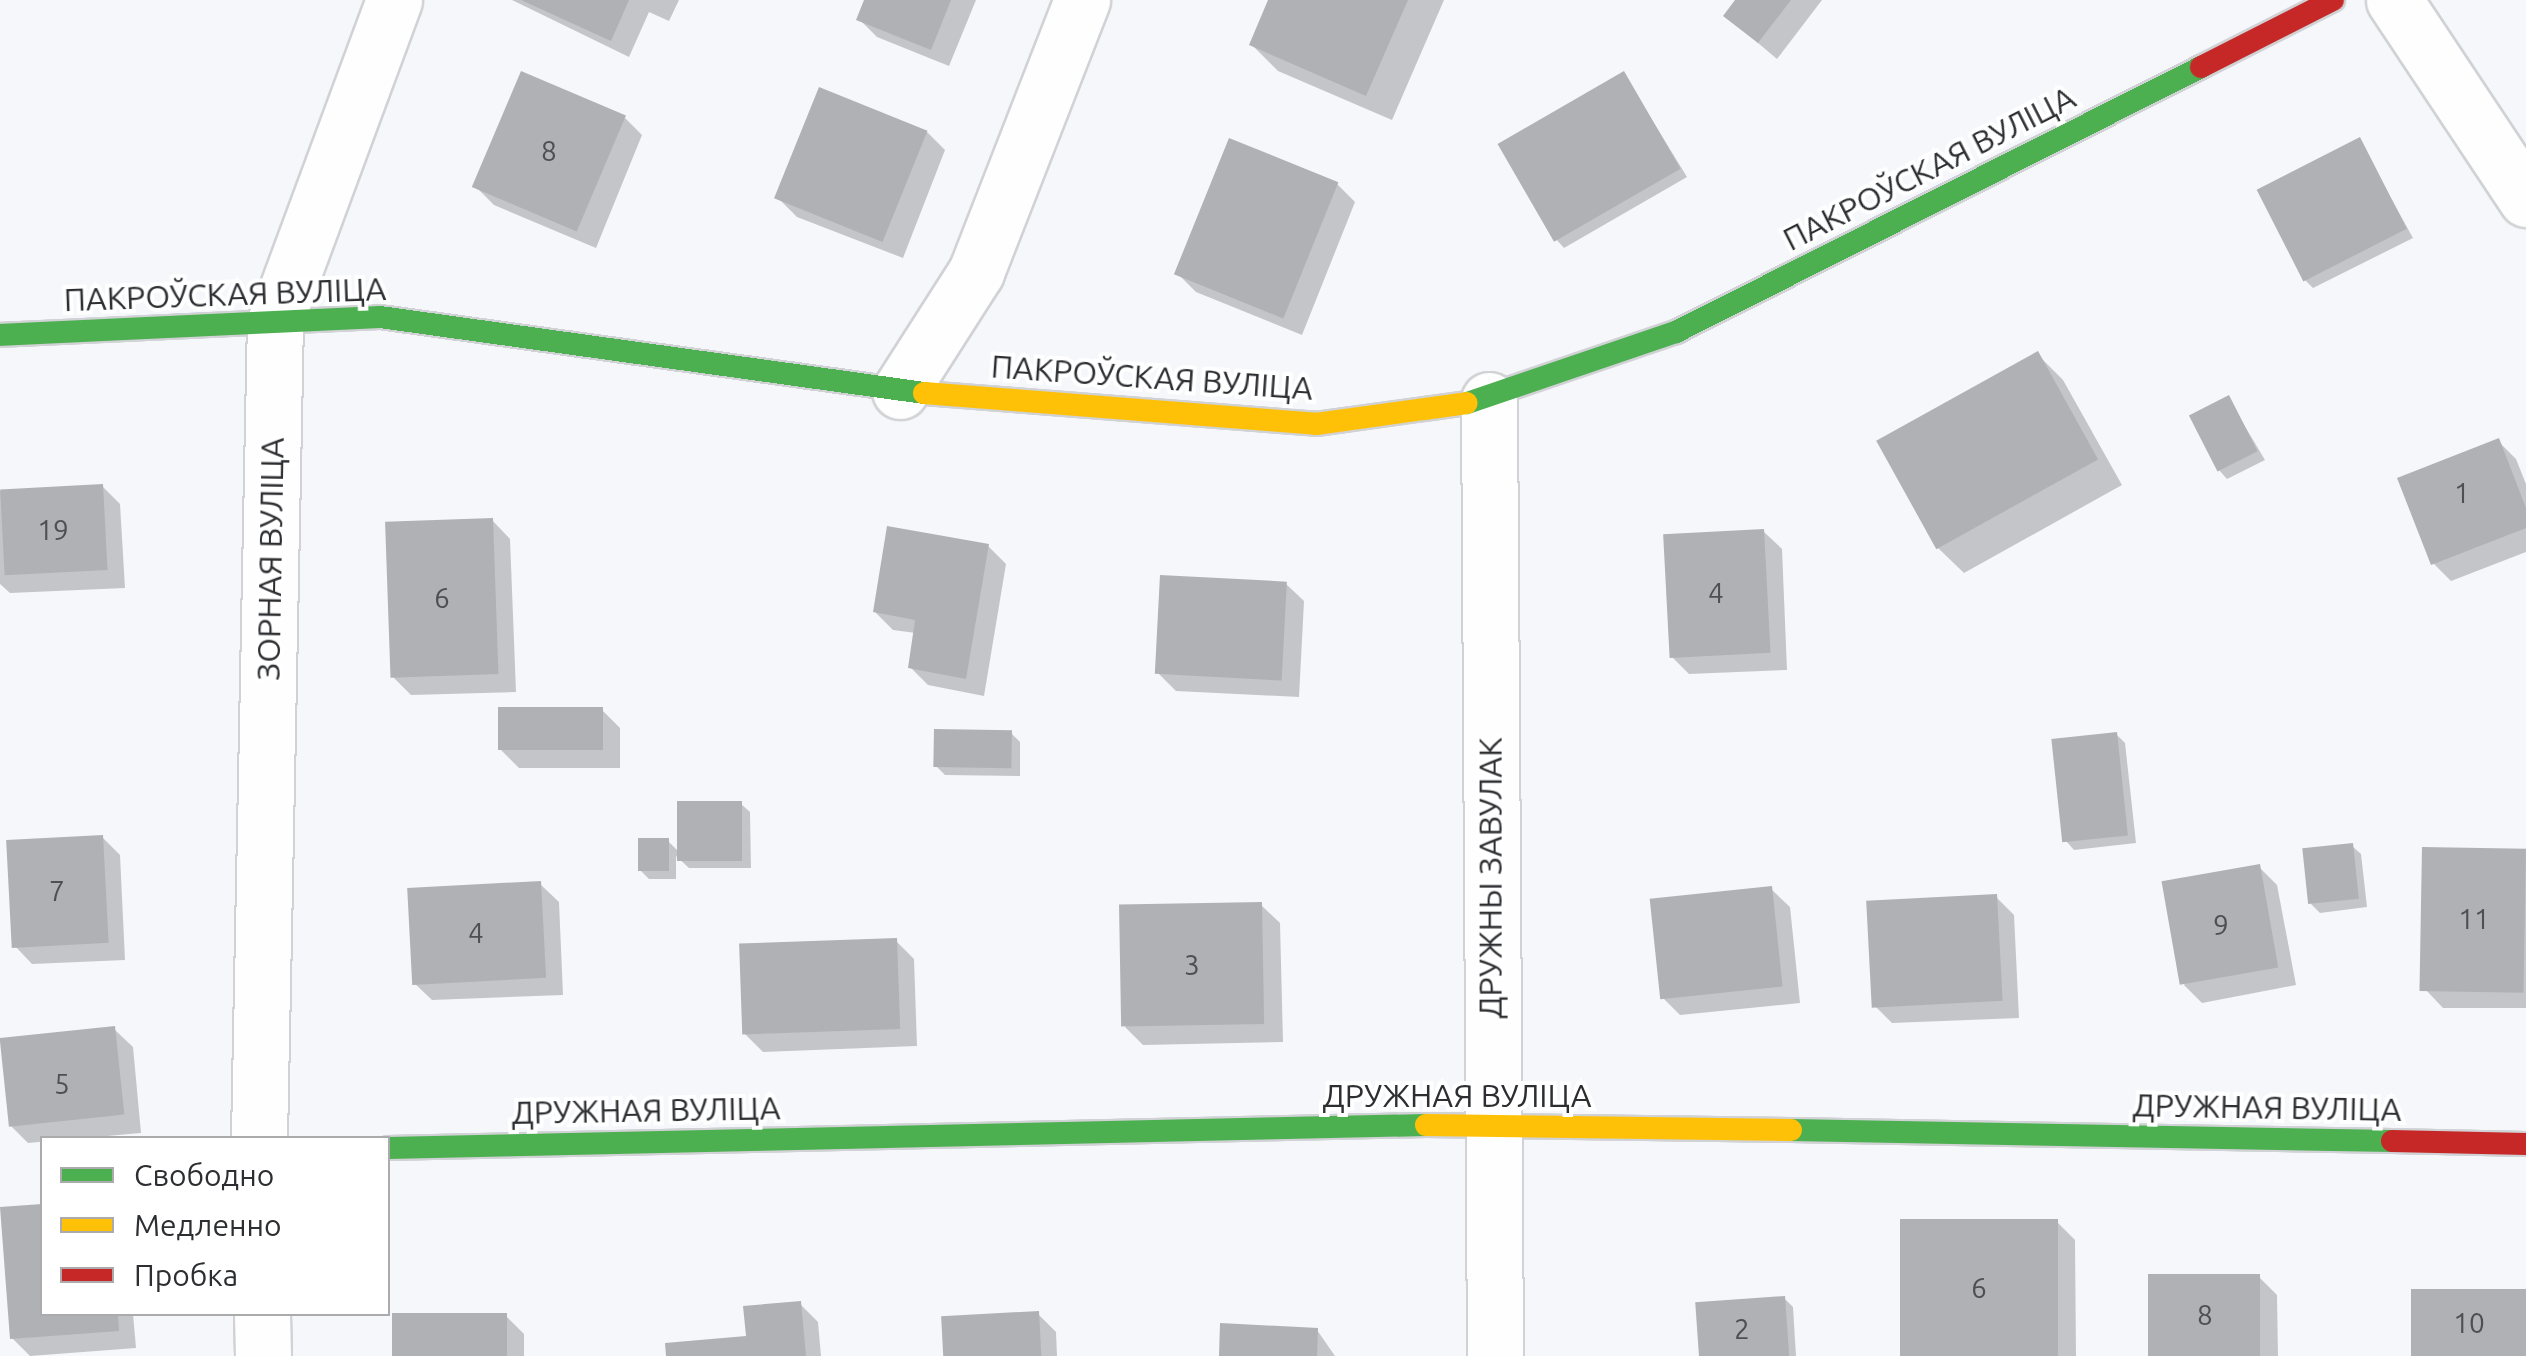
<!DOCTYPE html>
<meta charset="utf-8">
<style>
body{margin:0}
#map{position:relative;width:2526px;height:1356px;overflow:hidden;background:#f5f7fb;font-family:Ubuntu,sans-serif}
div>[style]{position:absolute}
.shadow>*{inset:0;background:#0003}
.building>*{inset:0;background:#b0b1b5;transform-origin:0 0}
.roads{filter:drop-shadow(2px 0 #d1d2d5) drop-shadow(-2px 0 #d1d2d5) drop-shadow(0 2px #d1d2d5) drop-shadow(0 -2px #d1d2d5)}
.street>*{height:55px;margin:-27.5px;padding:0 27.5px;transform-origin:27.5px;border-radius:27.5px;background:#fefefe}
.fast>*{height:22px;margin:-11px;padding:0 11px;transform-origin:11px;border-radius:11px;background:#4caf50}
.slow>*{height:22px;margin:-11px;padding:0 11px;transform-origin:11px;border-radius:11px;background:#ffc107}
.jam>*{height:22px;margin:-11px;padding:0 11px;transform-origin:11px;border-radius:11px;background:#c62828}
span{translate:-50% -50%;white-space:nowrap;text-align:center;line-height:1.15;-webkit-text-stroke:8px #fff;paint-order:stroke}
.number-label{font-size:28px;color:#4e4f52}
.number-label span{-webkit-text-stroke-width:0}
.street-label{font-size:32px;color:#2d2e31}
.legend{position:absolute;left:40px;top:1136px;width:350px;height:180px;box-sizing:border-box;background:#fff;border:2px solid #ababad;margin:0;padding:12px 18px;list-style:none;font-size:30px;color:#2d2e31}
.legend li{display:flex;align-items:center;gap:20px;height:50px}
.legend b{width:50px;border:2px solid #ababad}
</style>
<div id="map">
<div class="shadow">
<i style="clip-path:polygon(512px 0,679px 0,669px 21px,649px 12px,629px 57px)"></i>
<i style="clip-path:polygon(867px 0,976px 0,949px 66px,877px 37px,859px 19px)"></i>
<i style="clip-path:polygon(1271px 0,1444px 0,1392px 120px,1278px 71px,1252px 45px)"></i>
<i style="clip-path:polygon(1739px 0,1822px 0,1777px 59px,1726px 16px)"></i>
<i style="clip-path:polygon(1624px 74px,1687px 177px,1564px 248px,1556px 239px)"></i>
<i style="clip-path:polygon(624px 117px,642px 135px,596px 248px,494px 205px,476px 187px)"></i>
<i style="clip-path:polygon(927px 132px,945px 150px,903px 258px,797px 217px,779px 199px)"></i>
<i style="clip-path:polygon(2359px 140px,2413px 238px,2313px 288px,2305px 280px)"></i>
<i style="clip-path:polygon(1337px 184px,1355px 202px,1302px 335px,1196px 292px,1178px 274px)"></i>
<i style="clip-path:polygon(2037px 354px,2063px 380px,2122px 485px,1964px 573px,1938px 548px)"></i>
<i style="clip-path:polygon(2228px 398px,2265px 460px,2227px 479px,2219px 470px)"></i>
<i style="clip-path:polygon(2498px 441px,2516px 459px,2526px 484px,2526px 552px,2451px 581px,2433px 563px)"></i>
<i style="clip-path:polygon(102px 486px,120px 504px,125px 588px,10px 593px,0 584px,0 491px)"></i>
<i style="clip-path:polygon(492px 520px,510px 539px,516px 692px,411px 695px,393px 677px)"></i>
<i style="clip-path:polygon(1763px 531px,1782px 549px,1787px 670px,1689px 674px,1671px 656px)"></i>
<i style="clip-path:polygon(988px 546px,1006px 564px,984px 696px,928px 685px,910px 667px,916px 633px,893px 630px,875px 612px)"></i>
<i style="clip-path:polygon(1285px 583px,1304px 601px,1299px 697px,1176px 691px,1158px 673px)"></i>
<i style="clip-path:polygon(602px 710px,620px 728px,620px 768px,519px 768px,501px 750px)"></i>
<i style="clip-path:polygon(1011px 733px,1020px 742px,1020px 776px,945px 775px,936px 766px)"></i>
<i style="clip-path:polygon(2116px 734px,2125px 743px,2136px 843px,2074px 850px,2066px 841px)"></i>
<i style="clip-path:polygon(741px 804px,750px 812px,751px 868px,689px 868px,676px 856px,676px 879px,649px 879px,640px 870px,668px 841px,680px 853px)"></i>
<i style="clip-path:polygon(102px 837px,120px 855px,125px 960px,32px 964px,14px 945px)"></i>
<i style="clip-path:polygon(2352px 846px,2361px 854px,2367px 907px,2320px 913px,2311px 904px)"></i>
<i style="clip-path:polygon(2526px 851px,2526px 1008px,2443px 1008px,2425px 989px)"></i>
<i style="clip-path:polygon(2259px 867px,2277px 885px,2296px 985px,2202px 1003px,2184px 985px)"></i>
<i style="clip-path:polygon(540px 884px,559px 902px,563px 995px,432px 1000px,413px 982px)"></i>
<i style="clip-path:polygon(1771px 889px,1790px 907px,1800px 1003px,1680px 1015px,1662px 997px)"></i>
<i style="clip-path:polygon(1996px 897px,2014px 915px,2019px 1018px,1892px 1023px,1874px 1005px)"></i>
<i style="clip-path:polygon(1261px 905px,1280px 923px,1283px 1042px,1143px 1045px,1125px 1027px)"></i>
<i style="clip-path:polygon(896px 941px,914px 959px,917px 1046px,763px 1052px,745px 1034px)"></i>
<i style="clip-path:polygon(114px 1029px,133px 1047px,141px 1133px,28px 1143px,10px 1125px)"></i>
<i style="clip-path:polygon(42px 1207px,42px 1314px,133px 1314px,136px 1348px,30px 1356px,12px 1338px,2px 1210px)"></i>
<i style="clip-path:polygon(2056px 1221px,2075px 1240px,2076px 1356px,1903px 1356px)"></i>
<i style="clip-path:polygon(2259px 1277px,2277px 1295px,2278px 1356px,2151px 1356px)"></i>
<i style="clip-path:polygon(1784px 1298px,1793px 1307px,1796px 1356px,1701px 1356px)"></i>
<i style="clip-path:polygon(800px 1304px,818px 1322px,821px 1356px,668px 1356px,749px 1339px)"></i>
<i style="clip-path:polygon(1038px 1314px,1056px 1332px,1057px 1356px,944px 1356px)"></i>
<i style="clip-path:polygon(506px 1316px,524px 1334px,524px 1356px,394px 1356px)"></i>
<i style="clip-path:polygon(1317px 1330px,1335px 1356px,1221px 1356px)"></i>
</div>
<div class="building">
<i style="clip-path:polygon(521px 0,629px 0,611px 41px)"></i>
<i style="clip-path:polygon(864px 0,951px 0,931px 50px,856px 20px)"></i>
<i style="clip-path:polygon(1268px 0,1408px 0,1366px 96px,1249px 45px)"></i>
<i style="clip-path:polygon(1735px 0,1791px 0,1758px 43px,1723px 16px)"></i>
<i style="left:521px;top:71px;width:114px;height:126px;rotate:23deg"></i>
<i style="left:1624px;top:71px;width:113px;height:146px;rotate:60deg"></i>
<i style="left:819px;top:87px;width:117px;height:120px;rotate:22deg"></i>
<i style="left:2360px;top:137px;width:103px;height:116px;rotate:63deg"></i>
<i style="left:1229px;top:138px;width:118px;height:147px;rotate:22deg"></i>
<i style="left:2038px;top:351px;width:124px;height:185px;rotate:61deg"></i>
<i style="left:2229px;top:395px;width:63px;height:45px;rotate:63deg"></i>
<i style="clip-path:polygon(2499px 438px,2526px 508px,2526px 528px,2431px 565px,2397px 478px)"></i>
<i style="left:103px;top:484px;width:86px;height:103px;rotate:87deg"></i>
<i style="left:493px;top:518px;width:156px;height:108px;rotate:88deg"></i>
<i style="clip-path:polygon(887px 526px,989px 544px,966px 679px,908px 668px,915px 620px,873px 612px)"></i>
<i style="left:1764px;top:529px;width:124px;height:101px;rotate:87deg"></i>
<i style="left:1160px;top:575px;width:127px;height:99px;rotate:3deg"></i>
<i style="left:603px;top:707px;width:43px;height:105px;rotate:90deg"></i>
<i style="left:934px;top:729px;width:78px;height:38px;rotate:1deg"></i>
<i style="left:2117px;top:732px;width:104px;height:66px;rotate:84deg"></i>
<i style="left:677px;top:801px;width:65px;height:60px"></i>
<i style="left:103px;top:835px;width:108px;height:97px;rotate:87deg"></i>
<i style="left:638px;top:838px;width:31px;height:33px"></i>
<i style="left:2353px;top:843px;width:56px;height:51px;rotate:84deg"></i>
<i style="left:2422px;top:847px;width:104px;height:144px;rotate:1deg"></i>
<i style="left:2260px;top:864px;width:105px;height:100px;rotate:80deg"></i>
<i style="left:541px;top:881px;width:97px;height:134px;rotate:87deg"></i>
<i style="left:1772px;top:886px;width:101px;height:123px;rotate:84deg"></i>
<i style="left:1997px;top:894px;width:107px;height:131px;rotate:87deg"></i>
<i style="left:1262px;top:902px;width:122px;height:143px;rotate:89deg"></i>
<i style="left:897px;top:938px;width:91px;height:158px;rotate:88deg"></i>
<i style="left:115px;top:1026px;width:89px;height:116px;rotate:84deg"></i>
<i style="clip-path:polygon(42px 1204px,42px 1314px,118px 1314px,119px 1331px,10px 1339px,0 1207px)"></i>
<i style="left:1900px;top:1219px;width:158px;height:137px"></i>
<i style="left:2148px;top:1274px;width:112px;height:82px"></i>
<i style="left:2411px;top:1289px;width:115px;height:67px"></i>
<i style="left:1785px;top:1296px;width:60px;height:90px;rotate:86deg"></i>
<i style="clip-path:polygon(801px 1301px,806px 1356px,666px 1356px,665px 1343px,746px 1336px,743px 1306px)"></i>
<i style="left:1039px;top:1311px;width:45px;height:98px;rotate:87deg"></i>
<i style="left:507px;top:1313px;width:43px;height:115px;rotate:90deg"></i>
<i style="clip-path:polygon(1220px 1323px,1318px 1328px,1317px 1356px,1219px 1356px)"></i>
</div>
<div class="roads">
<div class="street">
<i style="left:2394px;top:0;width:239px;rotate:56.4deg"></i>
<i style="left:900px;top:391px;width:141px;rotate:-57.4deg"></i>
<i style="left:976px;top:272px;width:292px;rotate:-68.7deg"></i>
<i style="left:1489px;top:400px;width:956px;rotate:89.64deg"></i>
<i style="left:259px;top:1138px;width:816px;rotate:-88.88deg"></i>
<i style="left:275px;top:322px;width:343px;rotate:-69.7deg"></i>
<i style="left:262px;top:1314px;width:42px;rotate:88.6deg"></i>
</div>
<div class="fast">
<i style="left:0;top:335px;width:380px;rotate:-2.7deg"></i>
<i style="left:380px;top:317px;width:549px;rotate:7.95deg"></i>
<i style="left:1467px;top:403px;width:221px;rotate:-18.8deg"></i>
<i style="left:1676px;top:332px;width:588px;rotate:-26.78deg"></i>
<i style="left:1791px;top:1130px;width:601px;rotate:1.05deg"></i>
<i style="left:388px;top:1148px;width:1038px;rotate:-1.27deg"></i>
</div>
<div class="slow">
<i style="left:924px;top:393px;width:393px;rotate:4.5deg"></i>
<i style="left:1316px;top:424px;width:152px;rotate:-7.9deg"></i>
<i style="left:1426px;top:1125px;width:365px;rotate:0.8deg"></i>
</div>
<div class="jam">
<i style="left:2201px;top:67px;width:148px;rotate:-26.9deg"></i>
<i style="left:2392px;top:1141px;width:134px;rotate:1.3deg"></i>
</div>
</div>
<div class="number-label">
<span style="left:549px;top:151px">8</span>
<span style="left:2462px;top:493px">1</span>
<span style="left:53px;top:530px">19</span>
<span style="left:1716px;top:593px">4</span>
<span style="left:442px;top:598px">6</span>
<span style="left:57px;top:891px">7</span>
<span style="left:2474px;top:919px">11</span>
<span style="left:2221px;top:925px">9</span>
<span style="left:476px;top:933px">4</span>
<span style="left:1192px;top:965px">3</span>
<span style="left:62px;top:1084px">5</span>
<span style="left:1979px;top:1288px">6</span>
<span style="left:2205px;top:1315px">8</span>
<span style="left:2469px;top:1323px">10</span>
<span style="left:1742px;top:1329px">2</span>
</div>
<div class="street-label">
<span style="left:1929px;top:168px;rotate:-27deg">ПАКРОЎСКАЯ ВУЛІЦА</span>
<span style="left:225px;top:294px;rotate:-2deg">ПАКРОЎСКАЯ ВУЛІЦА</span>
<span style="left:1152px;top:377px;rotate:4deg">ПАКРОЎСКАЯ ВУЛІЦА</span>
<span style="left:270px;top:559px;rotate:-89deg">ЗОРНАЯ ВУЛІЦА</span>
<span style="left:1490px;top:878px;rotate:-90deg">ДРУЖНЫ ЗАВУЛАК</span>
<span style="left:1457px;top:1095px">ДРУЖНАЯ ВУЛІЦА</span>
<span style="left:2267px;top:1107px;rotate:1deg">ДРУЖНАЯ ВУЛІЦА</span>
<span style="left:646px;top:1110px;rotate:-1deg">ДРУЖНАЯ ВУЛІЦА</span>
</div>
<ul class="legend">
<li><b style="height:12px;background:#4caf50"></b>Свободно</li>
<li><b style="height:12px;background:#ffc107"></b>Медленно</li>
<li><b style="height:12px;background:#c62828"></b>Пробка</li>
</ul>
</div>
